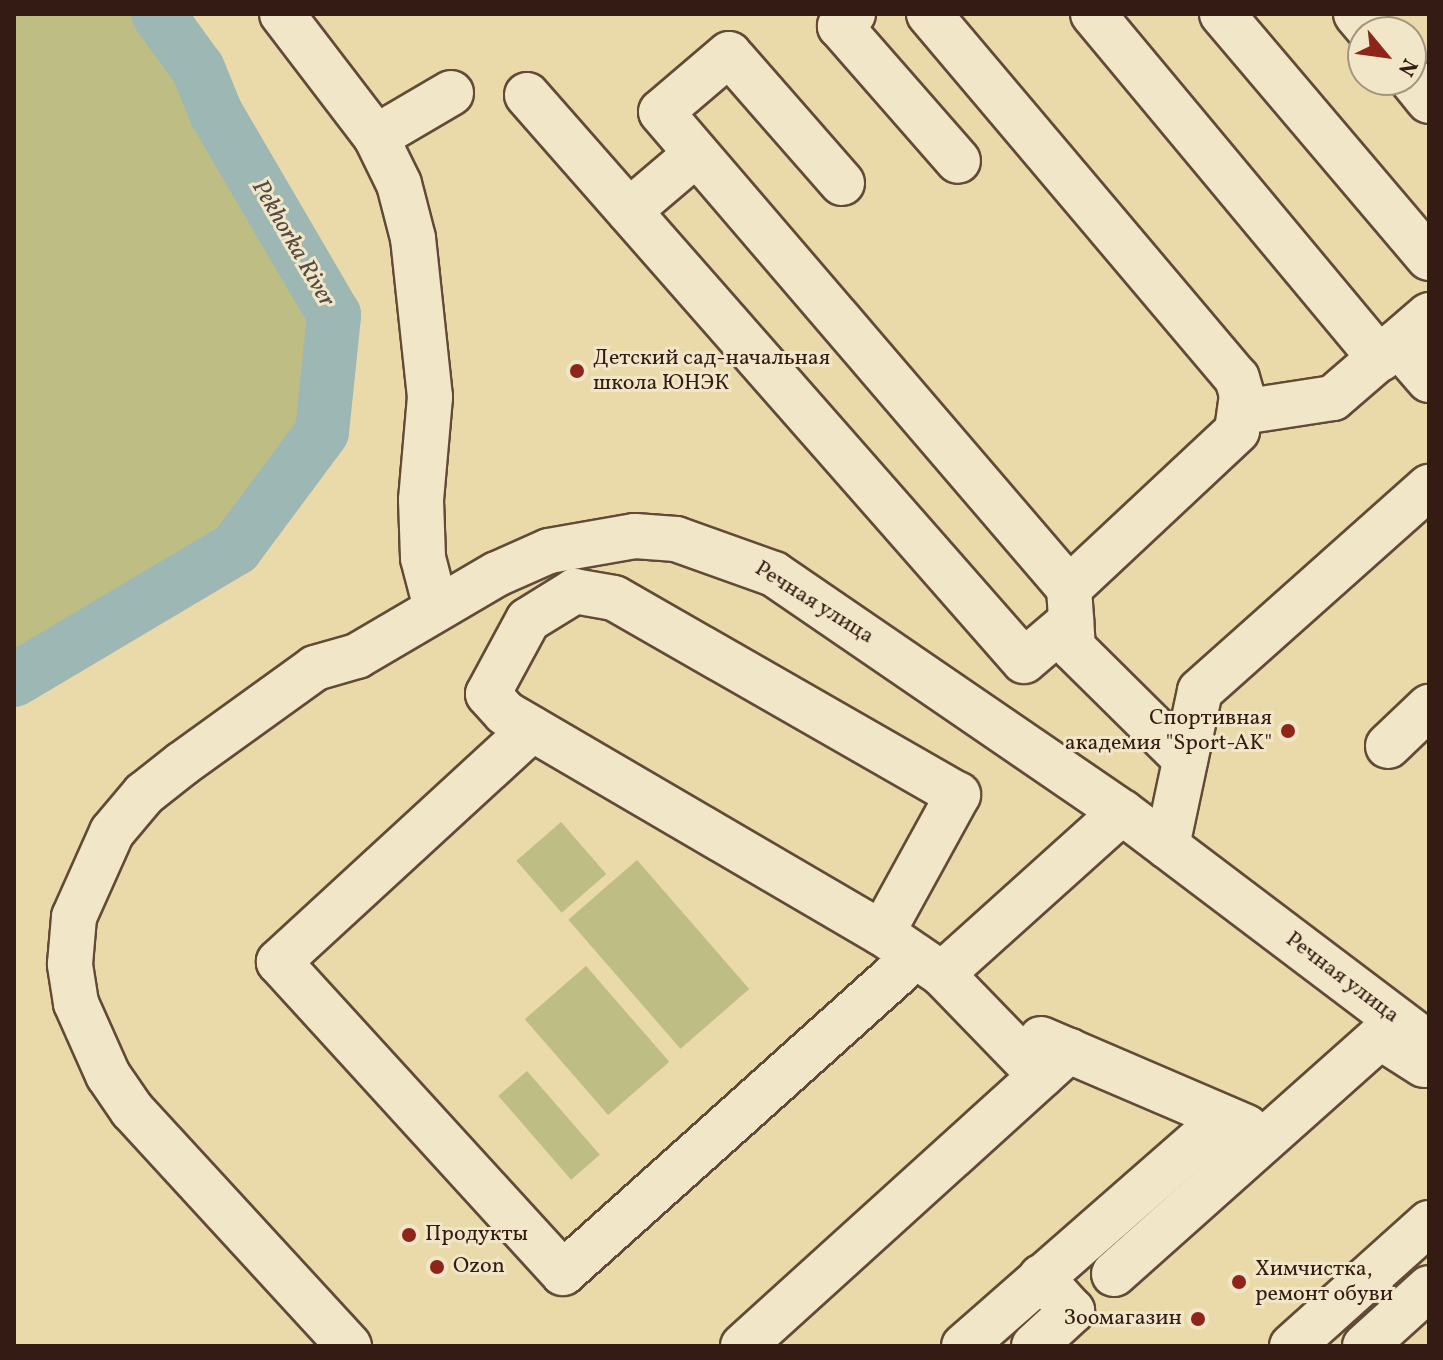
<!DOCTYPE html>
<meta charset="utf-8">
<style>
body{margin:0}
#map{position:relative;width:1443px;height:1360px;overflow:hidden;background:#ead9a9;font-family:Vollkorn,serif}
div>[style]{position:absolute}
.green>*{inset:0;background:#bdbd84;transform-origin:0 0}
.river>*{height:54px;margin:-27px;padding:0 27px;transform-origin:27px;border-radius:27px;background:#9db7b4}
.roads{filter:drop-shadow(2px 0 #624a38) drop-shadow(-2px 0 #624a38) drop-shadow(0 2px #624a38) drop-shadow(0 -2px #624a38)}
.minor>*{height:44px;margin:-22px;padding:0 22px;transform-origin:22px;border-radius:22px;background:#f1e6c7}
.dots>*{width:22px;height:22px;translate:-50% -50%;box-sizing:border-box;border:4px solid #f1e6c7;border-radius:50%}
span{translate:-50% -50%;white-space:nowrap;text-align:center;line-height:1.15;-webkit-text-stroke:6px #f1e6c7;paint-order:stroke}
.poi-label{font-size:22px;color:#341b13}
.left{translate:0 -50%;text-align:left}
.right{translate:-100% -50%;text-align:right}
.street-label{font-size:22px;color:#341b13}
.water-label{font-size:24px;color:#544a43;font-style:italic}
.frame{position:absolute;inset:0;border:16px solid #341b13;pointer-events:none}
.north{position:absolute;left:1347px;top:16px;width:80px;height:80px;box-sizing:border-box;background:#f1e6c7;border:2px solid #a5957f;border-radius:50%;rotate:119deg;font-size:22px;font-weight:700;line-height:32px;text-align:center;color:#341b13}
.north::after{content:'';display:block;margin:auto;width:28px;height:36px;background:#8f2418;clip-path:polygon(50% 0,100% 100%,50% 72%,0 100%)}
</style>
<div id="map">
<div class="green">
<i style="clip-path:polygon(14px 14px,158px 14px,198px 69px,216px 113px,334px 315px,322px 432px,236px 548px,14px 680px)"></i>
<i style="left:561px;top:822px;width:69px;height:59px;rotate:49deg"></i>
<i style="left:637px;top:860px;width:171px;height:91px;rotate:49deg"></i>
<i style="left:586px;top:966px;width:127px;height:81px;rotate:49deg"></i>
<i style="left:527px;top:1071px;width:111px;height:38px;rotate:49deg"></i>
</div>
<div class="river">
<i style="left:14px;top:680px;width:258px;rotate:-30.7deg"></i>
<i style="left:236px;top:548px;width:144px;rotate:-53.4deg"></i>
<i style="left:322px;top:432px;width:118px;rotate:-84.1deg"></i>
<i style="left:334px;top:315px;width:234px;rotate:-120.3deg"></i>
<i style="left:216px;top:113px;width:48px;rotate:-112.2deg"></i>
<i style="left:198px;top:69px;width:68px;rotate:-126deg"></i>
</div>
<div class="roads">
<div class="minor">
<i style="left:282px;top:14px;width:155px;rotate:52.6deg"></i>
<i style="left:376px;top:137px;width:52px;rotate:63.9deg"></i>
<i style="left:399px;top:184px;width:56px;rotate:75.5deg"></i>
<i style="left:413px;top:238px;width:160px;rotate:83.9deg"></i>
<i style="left:430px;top:397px;width:103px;rotate:95deg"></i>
<i style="left:421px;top:500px;width:58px;rotate:88deg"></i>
<i style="left:423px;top:558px;width:52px;rotate:75.4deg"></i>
<i style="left:853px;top:14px;width:18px;rotate:137deg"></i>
<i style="left:840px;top:26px;width:179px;rotate:48.8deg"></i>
<i style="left:929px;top:14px;width:477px;rotate:49.8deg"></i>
<i style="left:1237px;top:378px;width:18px;rotate:74deg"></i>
<i style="left:1242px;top:395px;width:36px;rotate:98deg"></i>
<i style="left:1237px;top:431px;width:230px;rotate:136.9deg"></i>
<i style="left:1093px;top:14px;width:449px;rotate:50.2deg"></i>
<i style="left:1222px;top:14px;width:320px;rotate:49.7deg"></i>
<i style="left:1356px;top:14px;width:23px;rotate:50deg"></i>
<i style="left:1411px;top:79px;width:28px;rotate:51deg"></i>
<i style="left:527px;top:95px;width:753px;rotate:48.71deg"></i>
<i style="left:1024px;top:661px;width:62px;rotate:-40.4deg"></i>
<i style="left:376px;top:137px;width:87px;rotate:-30.4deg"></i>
<i style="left:842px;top:183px;width:171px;rotate:-131.2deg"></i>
<i style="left:729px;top:54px;width:89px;rotate:139.5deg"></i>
<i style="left:661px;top:112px;width:627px;rotate:49.4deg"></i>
<i style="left:1069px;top:588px;width:60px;rotate:86.2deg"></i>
<i style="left:1073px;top:648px;width:158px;rotate:44.7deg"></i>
<i style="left:629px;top:211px;width:88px;rotate:-40.4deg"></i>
<i style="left:1397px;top:343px;width:49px;rotate:49.1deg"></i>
<i style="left:1242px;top:412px;width:92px;rotate:-8.7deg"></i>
<i style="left:1333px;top:398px;width:127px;rotate:-40.8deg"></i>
<i style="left:532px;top:729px;width:344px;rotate:137.4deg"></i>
<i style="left:279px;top:962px;width:421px;rotate:47.6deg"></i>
<i style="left:563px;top:1273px;width:474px;rotate:-41.9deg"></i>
<i style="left:1388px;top:746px;width:57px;rotate:-43.6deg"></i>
<i style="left:1167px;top:846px;width:158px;rotate:-78deg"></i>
<i style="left:1200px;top:691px;width:307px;rotate:-41.7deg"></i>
<i style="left:882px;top:933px;width:158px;rotate:-61.2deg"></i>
<i style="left:958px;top:795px;width:396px;rotate:-150.2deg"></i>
<i style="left:614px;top:598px;width:40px;rotate:-170deg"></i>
<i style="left:575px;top:591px;width:55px;rotate:148.3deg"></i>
<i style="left:528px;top:620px;width:84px;rotate:118.4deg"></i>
<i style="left:488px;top:694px;width:25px;rotate:48deg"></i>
<i style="left:505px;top:713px;width:436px;rotate:30.3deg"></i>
<i style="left:882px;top:933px;width:73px;rotate:34.3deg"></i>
<i style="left:942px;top:974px;width:142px;rotate:45.9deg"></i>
<i style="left:942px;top:974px;width:242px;rotate:-42deg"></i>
<i style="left:1041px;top:1039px;width:223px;rotate:23.2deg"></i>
<i style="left:1114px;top:1274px;width:356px;rotate:-41.7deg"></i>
<i style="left:1380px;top:1037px;width:52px;rotate:32.5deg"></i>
<i style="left:349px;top:1346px;width:321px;rotate:-132.6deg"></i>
<i style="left:132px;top:1110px;width:42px;rotate:-124.4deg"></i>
<i style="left:108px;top:1075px;width:79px;rotate:-114deg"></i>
<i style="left:76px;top:1003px;width:39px;rotate:-99deg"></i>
<i style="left:70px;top:964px;width:47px;rotate:-85.1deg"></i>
<i style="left:74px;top:917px;width:93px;rotate:-65.9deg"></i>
<i style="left:112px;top:832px;width:50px;rotate:-49.9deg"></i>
<i style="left:144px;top:794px;width:48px;rotate:-38.3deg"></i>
<i style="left:182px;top:764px;width:164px;rotate:-35.8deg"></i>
<i style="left:315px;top:668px;width:44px;rotate:-15.9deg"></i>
<i style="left:357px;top:656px;width:162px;rotate:-30.4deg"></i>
<i style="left:497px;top:574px;width:57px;rotate:-23.9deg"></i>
<i style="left:549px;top:551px;width:87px;rotate:-9.9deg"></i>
<i style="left:635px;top:536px;width:41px;rotate:4.2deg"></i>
<i style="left:676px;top:539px;width:104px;rotate:19.7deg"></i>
<i style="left:774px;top:574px;width:422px;rotate:34.4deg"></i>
<i style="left:1122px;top:812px;width:385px;rotate:37.1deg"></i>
<i style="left:743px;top:1346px;width:440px;rotate:-42.2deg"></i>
<i style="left:964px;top:1346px;width:346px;rotate:-41.2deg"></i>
<i style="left:1034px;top:1346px;width:52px;rotate:-42.6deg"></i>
<i style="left:1072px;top:1311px;width:46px;rotate:-132.4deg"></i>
<i style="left:1292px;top:1346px;width:184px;rotate:-41.9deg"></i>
<i style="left:1365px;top:1346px;width:86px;rotate:-42.2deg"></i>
</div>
</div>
<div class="dots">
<i style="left:577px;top:371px;background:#8f2418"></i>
<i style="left:1288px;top:731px;background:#8f2418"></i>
<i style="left:409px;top:1235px;background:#8f2418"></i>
<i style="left:437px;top:1267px;background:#8f2418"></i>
<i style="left:1239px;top:1282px;background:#8f2418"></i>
<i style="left:1198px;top:1319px;background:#8f2418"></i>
</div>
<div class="poi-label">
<span class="left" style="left:593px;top:371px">Детский сад-начальная<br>школа ЮНЭК</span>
<span class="right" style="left:1272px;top:731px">Спортивная<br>академия "Sport-AK"</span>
<span class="left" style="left:425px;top:1235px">Продукты</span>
<span class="left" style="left:453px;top:1267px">Ozon</span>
<span class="left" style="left:1255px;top:1282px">Химчистка,<br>ремонт обуви</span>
<span class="right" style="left:1182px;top:1319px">Зоомагазин</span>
</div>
<div class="street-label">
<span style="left:814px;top:603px;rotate:32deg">Речная улица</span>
<span style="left:1342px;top:978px;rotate:37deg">Речная улица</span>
</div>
<div class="water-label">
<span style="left:292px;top:244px;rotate:60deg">Pekhorka River</span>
</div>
<div class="frame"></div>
<div class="north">N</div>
</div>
